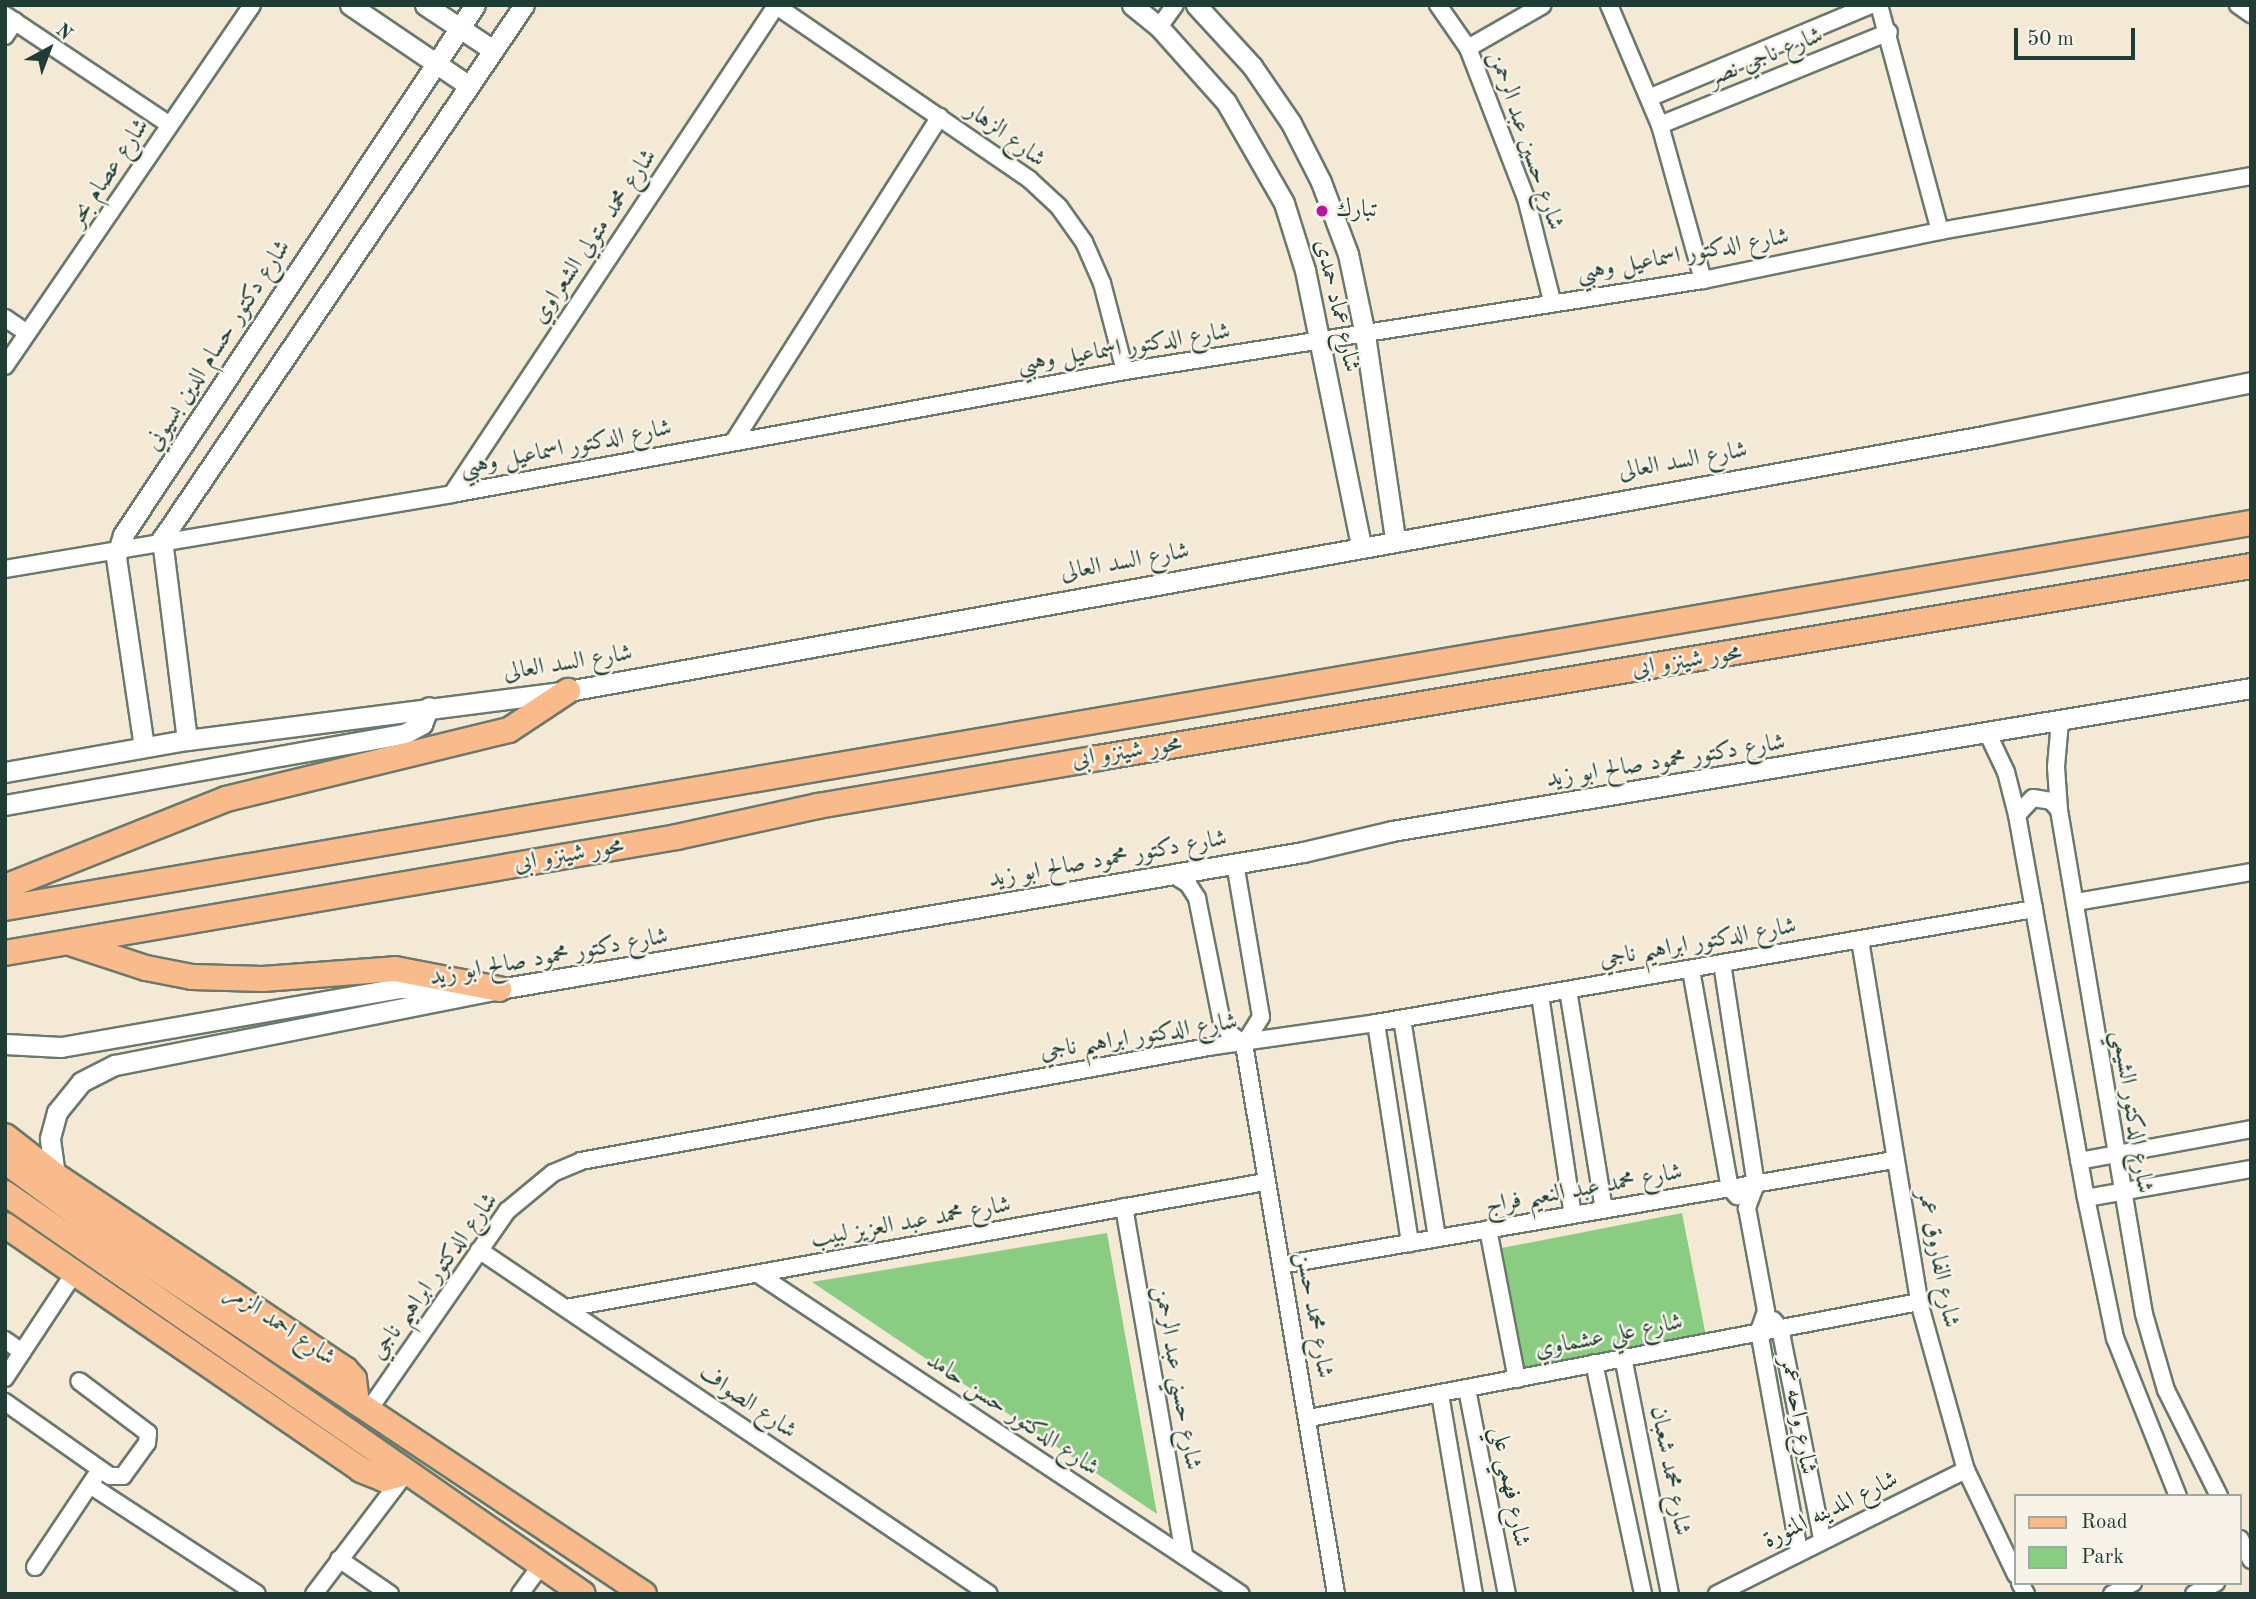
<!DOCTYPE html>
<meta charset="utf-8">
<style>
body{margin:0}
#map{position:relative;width:2256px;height:1599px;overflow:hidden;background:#f3e9d4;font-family:"Old Standard TT",Amiri,serif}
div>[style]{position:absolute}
.green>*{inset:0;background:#8bcc83;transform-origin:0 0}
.roads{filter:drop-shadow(2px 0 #69796c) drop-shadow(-2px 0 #69796c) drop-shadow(0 2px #69796c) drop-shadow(0 -2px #69796c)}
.minor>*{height:16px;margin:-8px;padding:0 8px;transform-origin:8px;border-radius:8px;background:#fff}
.tertiary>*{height:19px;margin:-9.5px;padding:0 9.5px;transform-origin:9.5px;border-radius:9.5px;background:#fff}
.primary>*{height:24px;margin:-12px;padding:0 12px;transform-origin:12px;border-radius:12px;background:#fabb8c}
.dots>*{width:19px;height:19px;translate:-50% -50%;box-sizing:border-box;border:4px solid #f7f3e8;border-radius:50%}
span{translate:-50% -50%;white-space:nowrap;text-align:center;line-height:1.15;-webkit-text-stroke:5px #f7f3e8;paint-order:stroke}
.street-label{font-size:24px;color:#1f3d34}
.poi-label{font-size:24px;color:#1f3d34}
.left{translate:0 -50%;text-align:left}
.frame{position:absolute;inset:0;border:7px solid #1f3d34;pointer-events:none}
.legend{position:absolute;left:2014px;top:1494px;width:228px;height:91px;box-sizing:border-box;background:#f7f3e8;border:2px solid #a1aaa0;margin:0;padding:9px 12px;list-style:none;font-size:21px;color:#1f3d34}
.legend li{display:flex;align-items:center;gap:14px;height:35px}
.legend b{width:35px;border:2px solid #a1aaa0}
.north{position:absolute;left:14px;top:14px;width:70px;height:70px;-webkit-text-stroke:5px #f7f3e8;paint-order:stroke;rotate:41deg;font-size:19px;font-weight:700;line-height:28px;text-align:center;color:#1f3d34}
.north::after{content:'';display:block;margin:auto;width:24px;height:32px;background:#1f3d34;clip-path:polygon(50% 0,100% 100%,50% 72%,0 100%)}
.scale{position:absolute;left:2014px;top:28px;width:121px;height:32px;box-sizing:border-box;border:4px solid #1f3d34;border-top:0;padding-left:9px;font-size:21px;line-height:24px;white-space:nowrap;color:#1f3d34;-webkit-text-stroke:5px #f7f3e8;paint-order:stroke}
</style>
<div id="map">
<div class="green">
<i style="left:1682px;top:1213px;width:122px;height:188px;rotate:79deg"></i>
<i style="clip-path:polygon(1107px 1233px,1157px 1514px,812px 1282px)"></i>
</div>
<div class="roads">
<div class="minor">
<i style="left:775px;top:5px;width:308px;rotate:34.4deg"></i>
<i style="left:1029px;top:179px;width:41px;rotate:43deg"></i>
<i style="left:1059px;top:207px;width:43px;rotate:54.5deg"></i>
<i style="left:1084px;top:242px;width:45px;rotate:66.3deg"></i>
<i style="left:1102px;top:283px;width:91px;rotate:75.4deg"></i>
<i style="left:1438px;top:5px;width:52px;rotate:55.1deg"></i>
<i style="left:1468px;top:48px;width:161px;rotate:68.9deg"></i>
<i style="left:1526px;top:198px;width:106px;rotate:75.8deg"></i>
<i style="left:1609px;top:5px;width:130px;rotate:67deg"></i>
<i style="left:1660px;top:125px;width:161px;rotate:74.5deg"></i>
<i style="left:1879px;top:5px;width:234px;rotate:74.9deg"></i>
<i style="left:2238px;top:5px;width:16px;rotate:35deg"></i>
<i style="left:5px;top:15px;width:198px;rotate:33.7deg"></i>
<i style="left:1159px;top:27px;width:27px;rotate:-54deg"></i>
<i style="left:5px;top:36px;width:18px;rotate:-56deg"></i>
<i style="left:1468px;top:48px;width:86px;rotate:-29.8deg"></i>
<i style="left:1651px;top:97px;width:238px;rotate:-22.7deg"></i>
<i style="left:1660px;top:125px;width:247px;rotate:-22.1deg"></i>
<i style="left:5px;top:318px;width:27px;rotate:34deg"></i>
<i style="left:5px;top:366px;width:437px;rotate:-55.6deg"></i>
<i style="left:734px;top:441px;width:384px;rotate:-57.6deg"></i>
<i style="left:452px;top:494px;width:586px;rotate:-56.42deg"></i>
<i style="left:5px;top:569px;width:453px;rotate:-9.5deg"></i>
<i style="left:452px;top:494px;width:684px;rotate:-10.36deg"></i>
<i style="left:1125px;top:371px;width:585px;rotate:-8.95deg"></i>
<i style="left:1703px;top:280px;width:242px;rotate:-11.7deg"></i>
<i style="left:1940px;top:231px;width:316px;rotate:-10deg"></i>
<i style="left:2060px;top:721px;width:46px;rotate:95deg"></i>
<i style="left:2056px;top:767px;width:43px;rotate:86deg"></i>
<i style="left:2059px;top:810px;width:511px;rotate:80.43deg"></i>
<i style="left:2144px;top:1314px;width:79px;rotate:73.9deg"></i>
<i style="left:2166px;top:1390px;width:119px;rotate:63.4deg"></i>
<i style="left:1988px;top:734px;width:42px;rotate:64.7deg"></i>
<i style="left:2006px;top:772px;width:44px;rotate:75.7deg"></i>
<i style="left:2017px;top:815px;width:389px;rotate:79.8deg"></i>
<i style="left:2086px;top:1198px;width:143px;rotate:78.3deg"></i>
<i style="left:2115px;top:1338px;width:170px;rotate:68.3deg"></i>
<i style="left:2017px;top:815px;width:23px;rotate:-47deg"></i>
<i style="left:2033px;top:798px;width:18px;rotate:9deg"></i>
<i style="left:2051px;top:801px;width:12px;rotate:48deg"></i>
<i style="left:1235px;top:863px;width:156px;rotate:80.4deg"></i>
<i style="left:1261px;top:1017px;width:32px;rotate:122deg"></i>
<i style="left:1172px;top:874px;width:19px;rotate:32deg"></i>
<i style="left:1188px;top:884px;width:17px;rotate:57deg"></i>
<i style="left:1197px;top:898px;width:122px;rotate:78.7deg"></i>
<i style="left:1221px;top:1018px;width:17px;rotate:62deg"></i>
<i style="left:1229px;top:1033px;width:19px;rotate:36deg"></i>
<i style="left:1244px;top:1044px;width:558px;rotate:80.5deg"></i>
<i style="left:2076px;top:902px;width:178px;rotate:-9.7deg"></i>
<i style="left:1860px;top:940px;width:367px;rotate:80.7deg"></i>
<i style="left:1919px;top:1302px;width:174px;rotate:74.4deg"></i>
<i style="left:1966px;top:1470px;width:116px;rotate:64.5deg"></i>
<i style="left:1722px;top:963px;width:224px;rotate:81.3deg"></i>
<i style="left:1756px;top:1184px;width:26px;rotate:111deg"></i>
<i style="left:1747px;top:1208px;width:105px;rotate:79.5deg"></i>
<i style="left:1766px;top:1311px;width:21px;rotate:109deg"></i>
<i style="left:1759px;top:1331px;width:224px;rotate:79.7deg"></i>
<i style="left:1691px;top:970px;width:221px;rotate:79.9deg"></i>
<i style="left:1730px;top:1188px;width:11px;rotate:49deg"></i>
<i style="left:1568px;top:990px;width:222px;rotate:80.7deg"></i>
<i style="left:1540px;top:995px;width:222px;rotate:81.5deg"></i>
<i style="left:1402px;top:1019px;width:222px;rotate:80.9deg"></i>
<i style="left:1376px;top:1023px;width:223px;rotate:81.2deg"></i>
<i style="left:2079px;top:1161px;width:175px;rotate:-10.5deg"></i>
<i style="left:2086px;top:1198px;width:168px;rotate:-10deg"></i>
<i style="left:1124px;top:1207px;width:354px;rotate:80.2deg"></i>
<i style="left:1488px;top:1229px;width:153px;rotate:79.1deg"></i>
<i style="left:479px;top:1250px;width:615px;rotate:34deg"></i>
<i style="left:1281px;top:1265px;width:622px;rotate:-9.72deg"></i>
<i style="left:758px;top:1274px;width:579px;rotate:33.53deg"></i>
<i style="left:566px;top:1308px;width:710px;rotate:-10.22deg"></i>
<i style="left:1773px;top:1320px;width:11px;rotate:49deg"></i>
<i style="left:1780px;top:1328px;width:214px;rotate:78.7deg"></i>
<i style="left:5px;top:1340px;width:21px;rotate:35deg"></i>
<i style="left:1623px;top:1357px;width:242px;rotate:78.8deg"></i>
<i style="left:1594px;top:1363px;width:236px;rotate:78deg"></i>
<i style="left:5px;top:1378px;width:127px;rotate:-56.6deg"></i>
<i style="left:1467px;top:1389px;width:209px;rotate:79deg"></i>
<i style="left:1440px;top:1394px;width:203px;rotate:80.4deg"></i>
<i style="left:5px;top:1402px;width:128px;rotate:35.2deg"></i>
<i style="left:110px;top:1476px;width:13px"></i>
<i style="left:123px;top:1476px;width:41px;rotate:-54deg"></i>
<i style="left:147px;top:1443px;width:10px;rotate:-84deg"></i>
<i style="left:148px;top:1433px;width:86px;rotate:-143deg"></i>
<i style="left:368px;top:1411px;width:244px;rotate:-55.2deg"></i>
<i style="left:507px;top:1211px;width:60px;rotate:-39.6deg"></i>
<i style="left:553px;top:1173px;width:30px;rotate:-23deg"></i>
<i style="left:581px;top:1161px;width:637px;rotate:-10.3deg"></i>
<i style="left:1208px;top:1047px;width:170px;rotate:-8.1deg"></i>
<i style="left:1376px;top:1023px;width:668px;rotate:-9.83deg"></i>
<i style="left:1309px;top:1418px;width:621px;rotate:-10.77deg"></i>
<i style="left:90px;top:1485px;width:199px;rotate:33.1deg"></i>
<i style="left:2240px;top:1539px;width:24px;rotate:62deg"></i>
<i style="left:339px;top:1559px;width:62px;rotate:34.5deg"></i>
<i style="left:35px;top:1567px;width:108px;rotate:-56.3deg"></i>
<i style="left:2020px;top:1583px;width:13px;rotate:61deg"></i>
<i style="left:314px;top:1594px;width:152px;rotate:-52.8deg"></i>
<i style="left:520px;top:1594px;width:34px;rotate:-54deg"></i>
<i style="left:1717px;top:1594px;width:278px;rotate:-26.5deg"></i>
<i style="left:2112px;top:1594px;width:24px;rotate:-28deg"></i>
<i style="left:2194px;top:1594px;width:25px;rotate:-27deg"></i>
</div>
<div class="tertiary">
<i style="left:350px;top:5px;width:144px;rotate:34.2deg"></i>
<i style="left:425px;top:5px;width:82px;rotate:33.5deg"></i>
<i style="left:1132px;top:5px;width:35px;rotate:39deg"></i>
<i style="left:1159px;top:27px;width:101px;rotate:48.2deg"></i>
<i style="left:1226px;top:102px;width:116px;rotate:60.1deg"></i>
<i style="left:1284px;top:203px;width:70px;rotate:72.6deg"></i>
<i style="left:1305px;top:270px;width:281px;rotate:78.5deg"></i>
<i style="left:1196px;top:5px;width:83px;rotate:47.4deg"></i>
<i style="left:1252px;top:66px;width:69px;rotate:55.6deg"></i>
<i style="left:1291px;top:123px;width:66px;rotate:63deg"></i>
<i style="left:1321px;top:182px;width:77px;rotate:69.4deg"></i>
<i style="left:1348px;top:254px;width:83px;rotate:78.1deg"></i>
<i style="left:1365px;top:335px;width:206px;rotate:81.6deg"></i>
<i style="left:187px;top:740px;width:203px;rotate:-97.1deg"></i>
<i style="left:162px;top:539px;width:645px;rotate:-55.87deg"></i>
<i style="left:144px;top:747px;width:192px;rotate:-98.4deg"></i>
<i style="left:116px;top:557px;width:23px;rotate:-72deg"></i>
<i style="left:123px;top:535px;width:636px;rotate:-56.41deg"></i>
<i style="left:5px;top:772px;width:185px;rotate:-10deg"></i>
<i style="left:187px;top:740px;width:384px;rotate:-7.3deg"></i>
<i style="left:568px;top:691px;width:1444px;rotate:-10.21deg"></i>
<i style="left:1989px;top:435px;width:267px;rotate:-11.4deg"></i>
<i style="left:5px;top:805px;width:405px;rotate:-10.1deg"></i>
<i style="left:404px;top:734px;width:21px;rotate:-29deg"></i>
<i style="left:422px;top:724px;width:18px;rotate:-68deg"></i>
<i style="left:5px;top:1044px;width:56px;rotate:3.1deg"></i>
<i style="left:61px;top:1047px;width:343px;rotate:-9.9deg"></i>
<i style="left:399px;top:988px;width:56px;rotate:2deg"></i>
<i style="left:55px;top:1175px;width:37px;rotate:-98deg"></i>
<i style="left:50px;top:1138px;width:27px;rotate:-75deg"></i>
<i style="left:57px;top:1112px;width:38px;rotate:-51deg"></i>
<i style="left:81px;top:1082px;width:38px;rotate:-27deg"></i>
<i style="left:115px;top:1065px;width:391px;rotate:-11.2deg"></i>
<i style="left:499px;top:989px;width:816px;rotate:-9.67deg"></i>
<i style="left:1303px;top:852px;width:91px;rotate:-13.3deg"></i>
<i style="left:1392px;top:831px;width:871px;rotate:-9.45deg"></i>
</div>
<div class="primary">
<i style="left:5px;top:887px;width:238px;rotate:-21.7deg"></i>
<i style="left:226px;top:799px;width:291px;rotate:-13.7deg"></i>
<i style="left:509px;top:730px;width:71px;rotate:-33.5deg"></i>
<i style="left:5px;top:908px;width:2279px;rotate:-9.73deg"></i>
<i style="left:73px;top:944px;width:77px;rotate:18.2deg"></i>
<i style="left:146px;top:968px;width:47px;rotate:11.1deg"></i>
<i style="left:192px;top:977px;width:71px;rotate:1.6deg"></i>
<i style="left:263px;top:979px;width:132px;rotate:-4.3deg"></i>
<i style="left:395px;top:969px;width:106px;rotate:10.9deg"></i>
<i style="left:5px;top:953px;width:682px;rotate:-9.79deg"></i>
<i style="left:677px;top:837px;width:144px;rotate:-12.4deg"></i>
<i style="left:818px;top:806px;width:284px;rotate:-9.7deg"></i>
<i style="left:1098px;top:758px;width:1169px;rotate:-9.45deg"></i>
<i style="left:5px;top:1136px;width:63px;rotate:38deg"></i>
<i style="left:55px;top:1175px;width:350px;rotate:33.8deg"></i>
<i style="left:346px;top:1370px;width:12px;rotate:48deg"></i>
<i style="left:354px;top:1379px;width:24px;rotate:83deg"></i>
<i style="left:5px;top:1161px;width:123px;rotate:36.4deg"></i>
<i style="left:104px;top:1234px;width:649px;rotate:33.69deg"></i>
<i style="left:5px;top:1193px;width:703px;rotate:34.75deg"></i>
<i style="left:5px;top:1225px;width:432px;rotate:34.5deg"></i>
<i style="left:361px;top:1470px;width:24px;rotate:22deg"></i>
<i style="left:383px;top:1479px;width:24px;rotate:-15deg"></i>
</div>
</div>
<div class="dots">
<i style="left:1322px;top:211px;background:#b5179e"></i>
</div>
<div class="street-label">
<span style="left:1766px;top:58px;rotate:-22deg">شارع ناجي نصر</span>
<span style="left:1005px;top:136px;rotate:36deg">شارع الزهار</span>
<span style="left:1525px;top:141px;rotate:71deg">شارع حسين عبد الرحمن</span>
<span style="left:110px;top:173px;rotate:-56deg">شارع عصام بحر</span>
<span style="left:595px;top:237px;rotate:-56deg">شارع محمد متولي الشعراوي</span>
<span style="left:1683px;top:256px;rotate:-10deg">شارع الدكتور اسماعيل وهبي</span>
<span style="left:1336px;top:306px;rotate:77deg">شارع عماد حمدى</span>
<span style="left:219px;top:346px;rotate:-57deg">شارع دكتور حسام الدين بسيوني</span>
<span style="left:1124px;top:349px;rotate:-9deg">شارع الدكتور اسماعيل وهبي</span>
<span style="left:566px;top:449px;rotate:-11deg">شارع الدكتور اسماعيل وهبي</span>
<span style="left:1683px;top:462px;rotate:-10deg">شارع السد العالى</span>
<span style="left:1125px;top:563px;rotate:-10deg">شارع السد العالى</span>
<span style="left:1687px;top:662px;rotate:-9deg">محور شينزو ابى</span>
<span style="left:568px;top:664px;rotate:-9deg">شارع السد العالى</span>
<span style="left:1127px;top:753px;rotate:-9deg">محور شينزو ابى</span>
<span style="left:1666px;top:762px;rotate:-9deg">شارع دكتور محمود صالح ابو زيد</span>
<span style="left:569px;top:856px;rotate:-10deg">محور شينزو ابى</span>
<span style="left:1108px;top:860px;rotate:-10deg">شارع دكتور محمود صالح ابو زيد</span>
<span style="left:1698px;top:944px;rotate:-10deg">شارع الدكتور ابراهيم ناجي</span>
<span style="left:549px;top:958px;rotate:-10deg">شارع دكتور محمود صالح ابو زيد</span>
<span style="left:1139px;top:1038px;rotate:-9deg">شارع الدكتور ابراهيم ناجي</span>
<span style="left:2131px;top:1112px;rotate:81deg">شارع الدكتور الشيمي</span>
<span style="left:1584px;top:1190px;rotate:-10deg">شارع محمد عبد النعيم فراج</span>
<span style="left:911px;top:1223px;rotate:-10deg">شارع محمد عبد العزيز لبيب</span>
<span style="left:1937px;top:1259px;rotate:79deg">شارع الفاروق عمر</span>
<span style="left:435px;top:1277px;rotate:-54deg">شارع الدكتور ابراهيم ناجي</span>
<span style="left:1313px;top:1315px;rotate:80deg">شارع محمد حسن</span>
<span style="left:280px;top:1326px;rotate:34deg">شارع احمد الزمر</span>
<span style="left:1609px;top:1337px;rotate:-11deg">شارع علي عشماوي</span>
<span style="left:1176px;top:1378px;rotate:80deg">شارع حسني عبد الرحمن</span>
<span style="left:747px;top:1403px;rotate:34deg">شارع الصواف</span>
<span style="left:1012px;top:1415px;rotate:34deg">شارع الدكتور حسن حامد</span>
<span style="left:1797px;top:1416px;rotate:80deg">شارع واحه عمر</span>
<span style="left:1669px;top:1471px;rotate:79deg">شارع محمد شعبان</span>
<span style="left:1509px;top:1487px;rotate:79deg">شارع فهمي علي</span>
<span style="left:1831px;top:1511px;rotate:-26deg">شارع المدينه المنورة</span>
</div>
<div class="poi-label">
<span class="left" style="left:1336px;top:211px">تبارك</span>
</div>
<div class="frame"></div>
<ul class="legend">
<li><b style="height:9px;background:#fabb8c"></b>Road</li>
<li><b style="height:19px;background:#8bcc83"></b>Park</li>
</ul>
<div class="north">N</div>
<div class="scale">50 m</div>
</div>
